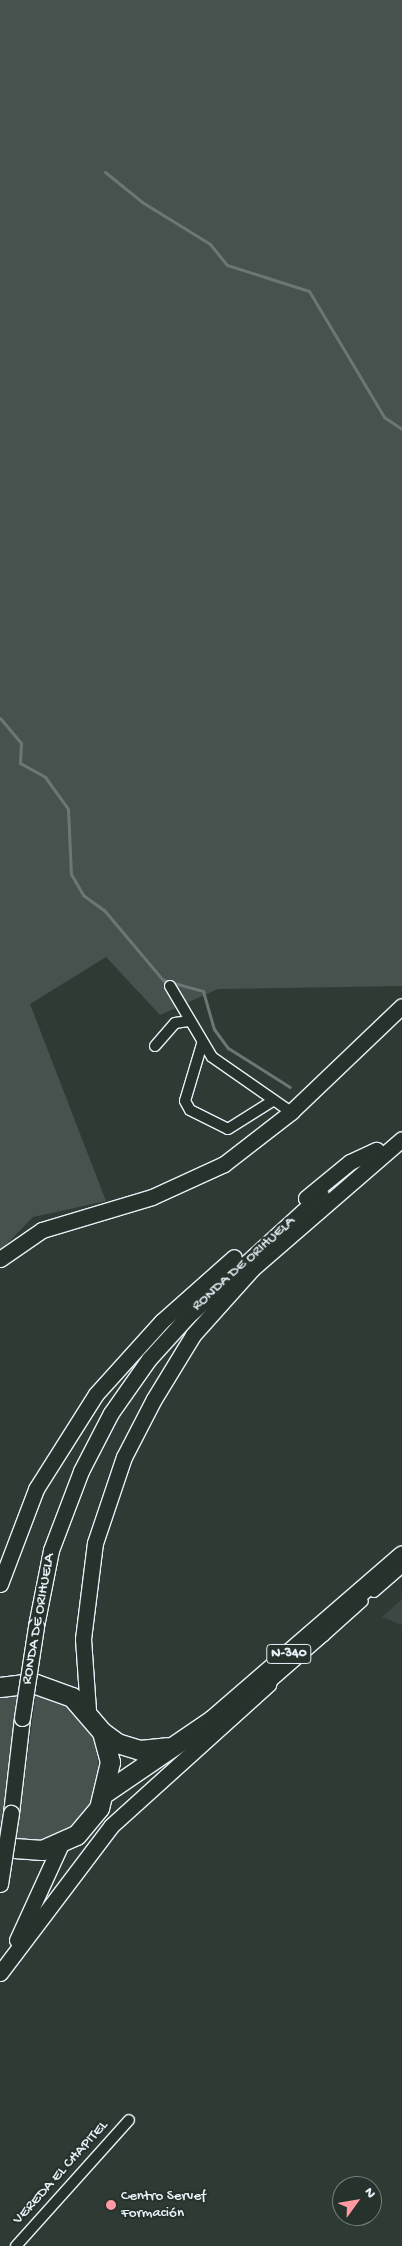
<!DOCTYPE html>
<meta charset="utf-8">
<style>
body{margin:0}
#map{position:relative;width:402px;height:2246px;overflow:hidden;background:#2e3b35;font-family:"Gochi Hand",sans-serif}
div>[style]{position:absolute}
.built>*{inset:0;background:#3b4843}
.green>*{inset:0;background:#45524e}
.stream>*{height:3px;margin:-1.5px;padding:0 1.5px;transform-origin:1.5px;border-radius:1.5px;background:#6b7775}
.roads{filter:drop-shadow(1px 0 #e8f1f8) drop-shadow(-1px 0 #e8f1f8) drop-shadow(0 1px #e8f1f8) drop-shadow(0 -1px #e8f1f8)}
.street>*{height:10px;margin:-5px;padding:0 5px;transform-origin:5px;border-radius:5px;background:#26332d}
.secondary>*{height:15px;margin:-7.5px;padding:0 7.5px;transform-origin:7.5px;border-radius:7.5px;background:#26332d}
.highway>*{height:19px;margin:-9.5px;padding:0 9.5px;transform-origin:9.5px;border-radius:9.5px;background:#26332d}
.bridges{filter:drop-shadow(1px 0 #e8f1f8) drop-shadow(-1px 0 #e8f1f8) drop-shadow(0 1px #e8f1f8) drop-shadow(0 -1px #e8f1f8)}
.secondary-bridge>*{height:15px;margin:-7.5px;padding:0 7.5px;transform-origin:7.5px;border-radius:7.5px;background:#26332d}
.dots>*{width:14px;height:14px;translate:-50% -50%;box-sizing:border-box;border:2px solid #26332d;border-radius:50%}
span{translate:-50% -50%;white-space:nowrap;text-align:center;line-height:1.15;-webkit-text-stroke:4.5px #26332d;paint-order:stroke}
.shield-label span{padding:1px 4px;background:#26332d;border:1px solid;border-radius:4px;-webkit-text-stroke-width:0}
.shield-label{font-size:14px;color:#e8f1f8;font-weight:700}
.street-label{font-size:15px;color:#e8f1f8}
.poi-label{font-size:15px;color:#e8f1f8}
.left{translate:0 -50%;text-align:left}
.north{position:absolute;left:332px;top:2176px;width:50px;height:50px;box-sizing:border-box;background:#26332d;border:1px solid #747f7e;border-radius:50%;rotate:58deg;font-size:14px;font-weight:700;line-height:20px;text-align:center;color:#e8f1f8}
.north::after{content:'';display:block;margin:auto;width:18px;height:22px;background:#ff9aa2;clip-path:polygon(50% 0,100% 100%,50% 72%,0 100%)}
</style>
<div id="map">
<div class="built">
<i style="clip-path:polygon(402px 1599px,402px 1625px,382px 1617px)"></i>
</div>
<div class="green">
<i style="clip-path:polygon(0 0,402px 0,402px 986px,218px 989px,160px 1015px,106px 957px,30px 1004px,106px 1201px,33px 1217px,0 1251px)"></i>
<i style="clip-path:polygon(18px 1693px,0 1831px,0 1697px)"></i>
<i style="clip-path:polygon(36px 1693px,67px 1705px,94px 1736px,100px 1776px,91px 1804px,70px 1827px,40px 1841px,16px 1841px)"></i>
</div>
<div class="stream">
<i style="left:105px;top:172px;width:48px;rotate:39deg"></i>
<i style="left:142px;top:202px;width:80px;rotate:31.7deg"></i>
<i style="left:210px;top:244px;width:27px;rotate:51deg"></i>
<i style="left:227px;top:265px;width:86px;rotate:17.6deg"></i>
<i style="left:309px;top:291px;width:147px;rotate:59.2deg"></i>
<i style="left:384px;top:417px;width:22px;rotate:34deg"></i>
<i style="left:0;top:718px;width:33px;rotate:50deg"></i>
<i style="left:21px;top:743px;width:20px;rotate:93deg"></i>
<i style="left:20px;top:763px;width:29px;rotate:29deg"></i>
<i style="left:45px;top:777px;width:39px;rotate:54deg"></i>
<i style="left:68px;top:809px;width:65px;rotate:87.4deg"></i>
<i style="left:71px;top:874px;width:24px;rotate:60deg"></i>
<i style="left:83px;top:895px;width:26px;rotate:36deg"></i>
<i style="left:104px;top:910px;width:92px;rotate:49.9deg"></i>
<i style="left:163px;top:980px;width:41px;rotate:15.4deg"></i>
<i style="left:203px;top:991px;width:40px;rotate:74deg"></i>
<i style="left:214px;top:1029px;width:24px;rotate:54deg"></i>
<i style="left:228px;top:1048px;width:73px;rotate:32.2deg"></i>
</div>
<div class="roads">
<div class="street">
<i style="left:170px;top:986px;width:82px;rotate:59.4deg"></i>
<i style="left:212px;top:1057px;width:96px;rotate:34.8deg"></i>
<i style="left:202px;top:1044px;width:59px;rotate:106.6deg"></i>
<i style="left:185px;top:1101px;width:10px;rotate:61deg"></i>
<i style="left:190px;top:1110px;width:42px;rotate:26.6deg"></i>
<i style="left:228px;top:1129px;width:54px;rotate:-32.2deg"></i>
<i style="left:155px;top:1046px;width:30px;rotate:-49deg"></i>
<i style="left:175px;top:1023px;width:15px;rotate:-8deg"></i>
<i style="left:374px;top:1592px;width:37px;rotate:-41deg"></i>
<i style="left:311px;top:1638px;width:13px;rotate:-9deg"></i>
<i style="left:324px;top:1636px;width:52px;rotate:-41.9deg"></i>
<i style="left:269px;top:1684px;width:73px;rotate:-41.1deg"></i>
<i style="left:16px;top:2246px;width:169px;rotate:-48.1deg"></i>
</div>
<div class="secondary">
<i style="left:306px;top:1198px;width:57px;rotate:-39.3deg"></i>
<i style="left:350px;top:1162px;width:29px;rotate:-25deg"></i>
<i style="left:0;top:1259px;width:51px;rotate:-34.6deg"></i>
<i style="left:42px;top:1230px;width:115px;rotate:-16.7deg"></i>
<i style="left:152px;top:1197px;width:79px;rotate:-24.6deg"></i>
<i style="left:224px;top:1164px;width:85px;rotate:-37.8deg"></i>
<i style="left:291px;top:1112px;width:153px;rotate:-43.7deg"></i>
<i style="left:0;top:1584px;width:102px;rotate:-69.2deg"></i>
<i style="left:36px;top:1489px;width:112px;rotate:-57.7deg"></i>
<i style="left:96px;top:1394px;width:98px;rotate:-47.9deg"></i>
<i style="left:162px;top:1321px;width:96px;rotate:-41.6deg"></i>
<i style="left:36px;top:1626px;width:77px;rotate:-78.8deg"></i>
<i style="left:51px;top:1550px;width:85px;rotate:-69.2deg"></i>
<i style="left:81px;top:1471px;width:65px;rotate:-62.7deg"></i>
<i style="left:111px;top:1413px;width:66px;rotate:-54.9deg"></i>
<i style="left:149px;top:1359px;width:58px;rotate:-47.8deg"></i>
<i style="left:188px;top:1316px;width:180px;rotate:-42.3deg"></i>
<i style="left:88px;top:1710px;width:71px;rotate:-94deg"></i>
<i style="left:83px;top:1639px;width:97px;rotate:-82.9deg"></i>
<i style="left:95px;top:1543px;width:91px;rotate:-71.4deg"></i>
<i style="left:124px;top:1457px;width:65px;rotate:-62.7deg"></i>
<i style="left:154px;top:1399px;width:75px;rotate:-58.6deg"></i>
<i style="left:193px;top:1335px;width:89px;rotate:-48.2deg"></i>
<i style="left:252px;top:1269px;width:198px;rotate:-40.9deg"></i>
<i style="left:11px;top:1813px;width:96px;rotate:-83.4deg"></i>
<i style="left:17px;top:1940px;width:106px;rotate:-65.4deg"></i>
<i style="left:0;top:1973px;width:184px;rotate:-52.9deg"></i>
<i style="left:111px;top:1826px;width:212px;rotate:-42.1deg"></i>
<i style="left:268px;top:1684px;width:16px;rotate:-75deg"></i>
</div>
<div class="highway">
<i style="left:0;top:1687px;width:33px;rotate:-7deg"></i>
<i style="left:33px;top:1683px;width:41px;rotate:19.7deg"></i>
<i style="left:72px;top:1697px;width:46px;rotate:49.4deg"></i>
<i style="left:102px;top:1732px;width:31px;rotate:75deg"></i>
<i style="left:110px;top:1762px;width:47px;rotate:103.4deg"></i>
<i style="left:99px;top:1808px;width:35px;rotate:130deg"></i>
<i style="left:76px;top:1835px;width:37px;rotate:156deg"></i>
<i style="left:42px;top:1850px;width:42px;rotate:-175.9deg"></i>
<i style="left:102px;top:1732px;width:19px;rotate:36deg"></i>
<i style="left:117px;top:1743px;width:24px;rotate:17deg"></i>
<i style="left:140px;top:1750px;width:27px;rotate:-6deg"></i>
<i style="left:106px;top:1792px;width:130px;rotate:-34.3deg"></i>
<i style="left:213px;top:1719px;width:250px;rotate:-40.9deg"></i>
</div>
</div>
<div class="bridges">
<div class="secondary-bridge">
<i style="left:22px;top:1718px;width:93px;rotate:-81.3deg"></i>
<i style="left:0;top:1884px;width:72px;rotate:-81.2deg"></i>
</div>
</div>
<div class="dots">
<i style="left:111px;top:2205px;background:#ff9aa2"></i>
</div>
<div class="shield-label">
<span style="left:289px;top:1654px">N-340</span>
</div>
<div class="street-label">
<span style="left:244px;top:1264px;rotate:-42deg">RONDA DE ORIHUELA</span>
<span style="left:39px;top:1619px;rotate:-80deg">RONDA DE ORIHUELA</span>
<span style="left:61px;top:2173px;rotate:-48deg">VEREDA EL CHAPITEL</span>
</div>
<div class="poi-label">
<span class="left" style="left:121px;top:2205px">Centro Servef<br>Formación</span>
</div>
<div class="north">N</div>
</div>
